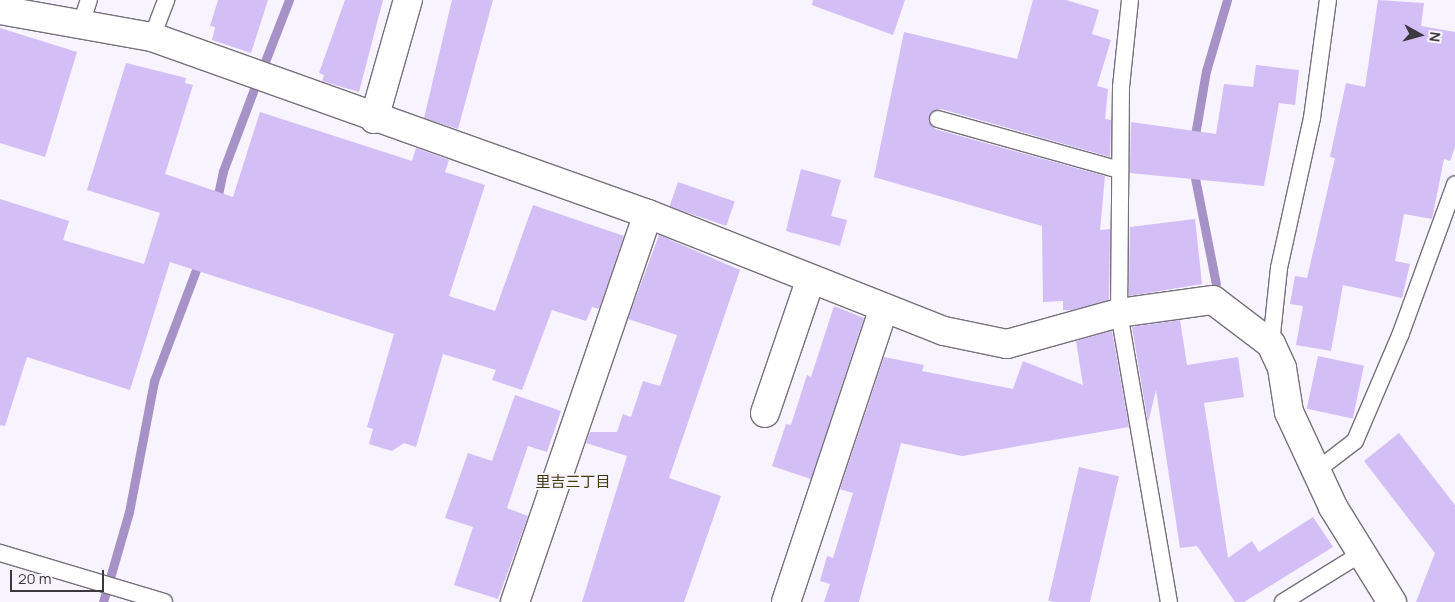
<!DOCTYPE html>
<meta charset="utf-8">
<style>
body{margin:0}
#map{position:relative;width:1455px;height:602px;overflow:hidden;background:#f7f3ff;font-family:Manrope,"Noto Sans JP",sans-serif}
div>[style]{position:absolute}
.stream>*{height:9px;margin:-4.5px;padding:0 4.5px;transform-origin:4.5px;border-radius:4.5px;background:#a692c6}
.building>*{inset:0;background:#d3bef5;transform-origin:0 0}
.roads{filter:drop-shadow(1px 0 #75717d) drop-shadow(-1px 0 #75717d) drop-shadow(0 1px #75717d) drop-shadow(0 -1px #75717d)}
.lane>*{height:16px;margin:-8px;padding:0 8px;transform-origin:8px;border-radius:8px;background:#fff}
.street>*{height:28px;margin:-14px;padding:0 14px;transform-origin:14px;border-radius:14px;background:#fff}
span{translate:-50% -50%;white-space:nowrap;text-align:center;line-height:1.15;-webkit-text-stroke:4px #f7f3ff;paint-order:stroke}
.neighbourhood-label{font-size:15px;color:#453910}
.north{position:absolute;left:1395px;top:10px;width:50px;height:50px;-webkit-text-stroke:4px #f7f3ff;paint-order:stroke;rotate:97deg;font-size:14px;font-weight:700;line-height:20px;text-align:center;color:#3b393f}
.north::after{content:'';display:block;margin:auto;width:18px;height:22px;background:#3b393f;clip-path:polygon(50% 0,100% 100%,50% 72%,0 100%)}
.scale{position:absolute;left:10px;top:570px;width:94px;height:22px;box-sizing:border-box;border:2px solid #3b393f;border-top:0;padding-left:6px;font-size:15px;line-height:18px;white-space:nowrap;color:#3b393f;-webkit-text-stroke:4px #f7f3ff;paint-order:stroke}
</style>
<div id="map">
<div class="stream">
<i style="left:264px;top:64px;width:69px;rotate:-68.7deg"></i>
<i style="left:1194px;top:141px;width:71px;rotate:-80.3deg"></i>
<i style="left:1206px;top:71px;width:74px;rotate:-73.5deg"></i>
<i style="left:1193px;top:168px;width:118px;rotate:78.8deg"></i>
<i style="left:216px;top:204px;width:34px;rotate:-78deg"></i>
<i style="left:223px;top:171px;width:88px;rotate:-69.3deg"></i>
<i style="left:103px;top:602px;width:94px;rotate:-73.9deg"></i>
<i style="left:129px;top:512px;width:133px;rotate:-79.2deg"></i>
<i style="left:154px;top:381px;width:130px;rotate:-69.3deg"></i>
</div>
<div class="building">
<i style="clip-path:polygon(218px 0,268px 0,251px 53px,212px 40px,215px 27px,210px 26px)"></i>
<i style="clip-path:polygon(345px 0,383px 0,359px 92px,322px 81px,324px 75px,319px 73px)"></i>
<i style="clip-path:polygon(452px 0,493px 0,458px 129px,424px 118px)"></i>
<i style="clip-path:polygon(813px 0,905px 0,893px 35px,812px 5px)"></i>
<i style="clip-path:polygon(1033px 0,1066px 0,1099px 10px,1092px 34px,1111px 40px,1097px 86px,1108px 89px,1105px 119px,1111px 120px,1110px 157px,941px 109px,931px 112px,928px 121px,935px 129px,1105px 176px,1100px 230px,1110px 229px,1109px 300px,1072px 310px,1063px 310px,1063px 301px,1043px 302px,1042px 226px,874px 177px,904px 32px,1017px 59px)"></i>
<i style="clip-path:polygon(1378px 0,1424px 3px,1421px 26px,1455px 32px,1455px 147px,1450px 161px,1444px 159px,1432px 219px,1404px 214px,1395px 261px,1410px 264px,1402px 298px,1343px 285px,1331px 351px,1296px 345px,1303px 306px,1290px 304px,1295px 276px,1307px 278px,1335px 158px,1330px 157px,1346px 83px,1365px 87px)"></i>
<i style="clip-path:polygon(0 28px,77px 52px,45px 157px,0 143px)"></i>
<i style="clip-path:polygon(126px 63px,186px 78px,185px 83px,193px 85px,165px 174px,233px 197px,260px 112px,412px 161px,416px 148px,449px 160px,445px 172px,485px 185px,449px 296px,495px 311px,533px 205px,624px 236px,599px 309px,592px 307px,586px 321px,552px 310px,522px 390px,492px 380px,496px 370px,443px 354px,416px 447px,404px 443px,392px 451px,369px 444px,373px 429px,367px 427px,394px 334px,170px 262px,130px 390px,27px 357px,5px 426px,0 425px,0 199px,69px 221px,63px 240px,144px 264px,160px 213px,87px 190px)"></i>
<i style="clip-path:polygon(1256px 65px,1299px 70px,1295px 105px,1279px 103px,1264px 186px,1130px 173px,1131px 122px,1216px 134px,1224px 84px,1253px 87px)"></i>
<i style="clip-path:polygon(801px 169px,841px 180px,831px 216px,847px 220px,840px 246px,786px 231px)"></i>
<i style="left:678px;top:182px;width:60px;height:26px;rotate:19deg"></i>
<i style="clip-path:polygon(1195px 219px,1202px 284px,1129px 296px,1130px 227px)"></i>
<i style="clip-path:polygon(659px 235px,740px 270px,669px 478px,721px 496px,684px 602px,582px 602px,627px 456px,586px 443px,590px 432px,617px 432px,623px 414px,631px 417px,643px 381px,660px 386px,677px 335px,628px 319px)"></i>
<i style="clip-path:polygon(834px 306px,864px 318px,811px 479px,772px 466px,786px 424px,791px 425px,807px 375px,811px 377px)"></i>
<i style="clip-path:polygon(1180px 320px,1187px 365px,1238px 357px,1244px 397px,1204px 403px,1228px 558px,1252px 541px,1259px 552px,1313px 517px,1333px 547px,1244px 602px,1235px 602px,1197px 546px,1180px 548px,1156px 390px,1148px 423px,1132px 327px)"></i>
<i style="clip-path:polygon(1112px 331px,1129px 427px,962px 456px,901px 443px,859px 602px,824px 602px,830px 584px,820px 581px,827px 556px,833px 558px,853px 493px,840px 489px,884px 357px,924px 365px,922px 371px,1013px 389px,1023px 361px,1083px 385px,1076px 341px)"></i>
<i style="left:1318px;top:356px;width:47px;height:54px;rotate:12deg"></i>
<i style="clip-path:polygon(515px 395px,561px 411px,547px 452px,528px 446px,507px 508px,528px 516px,498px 599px,454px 585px,473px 527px,445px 518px,468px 453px,492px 461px)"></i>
<i style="clip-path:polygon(1399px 433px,1455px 505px,1455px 602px,1416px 602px,1435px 553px,1364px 461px)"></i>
<i style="left:1079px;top:467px;width:41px;height:137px;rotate:13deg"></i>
</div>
<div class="roads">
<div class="lane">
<i style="left:1130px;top:0;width:87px;rotate:95.9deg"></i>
<i style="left:1121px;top:87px;width:226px;rotate:90.5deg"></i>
<i style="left:1119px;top:313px;width:293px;rotate:80.2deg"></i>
<i style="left:81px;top:24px;width:25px;rotate:-72deg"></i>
<i style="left:152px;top:37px;width:40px;rotate:-69deg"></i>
<i style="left:938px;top:119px;width:189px;rotate:15.7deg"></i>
<i style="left:1271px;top:344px;width:76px;rotate:-84deg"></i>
<i style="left:1279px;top:268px;width:154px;rotate:-77.6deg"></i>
<i style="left:1312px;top:118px;width:119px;rotate:-82.3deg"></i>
<i style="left:1316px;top:471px;width:49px;rotate:-37.6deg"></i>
<i style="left:1355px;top:441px;width:117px;rotate:-66.9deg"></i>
<i style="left:1401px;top:333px;width:158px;rotate:-70deg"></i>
<i style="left:0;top:553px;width:171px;rotate:16.6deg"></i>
<i style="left:1283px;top:602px;width:93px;rotate:-31.8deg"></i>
</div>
<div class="street">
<i style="left:0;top:10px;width:154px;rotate:10.1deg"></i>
<i style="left:152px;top:37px;width:527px;rotate:19.64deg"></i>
<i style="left:648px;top:214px;width:318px;rotate:21.6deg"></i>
<i style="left:944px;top:331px;width:64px;rotate:11.7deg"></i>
<i style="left:1007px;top:344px;width:116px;rotate:-15.5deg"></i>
<i style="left:1119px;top:313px;width:95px;rotate:-7.9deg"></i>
<i style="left:1213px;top:300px;width:73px;rotate:37.2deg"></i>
<i style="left:1271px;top:344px;width:26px;rotate:65deg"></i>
<i style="left:1282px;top:368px;width:45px;rotate:81deg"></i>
<i style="left:1289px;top:412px;width:105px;rotate:65.1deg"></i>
<i style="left:1333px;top:507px;width:112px;rotate:58.2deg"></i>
<i style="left:374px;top:119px;width:124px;rotate:-74.1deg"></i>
<i style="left:765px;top:413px;width:139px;rotate:-71.2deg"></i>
<i style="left:515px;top:602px;width:410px;rotate:-71.1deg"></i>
<i style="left:786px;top:602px;width:310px;rotate:-71.6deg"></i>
</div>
</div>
<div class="neighbourhood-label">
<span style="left:573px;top:482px">里吉三丁目</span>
</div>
<div class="north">N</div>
<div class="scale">20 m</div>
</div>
